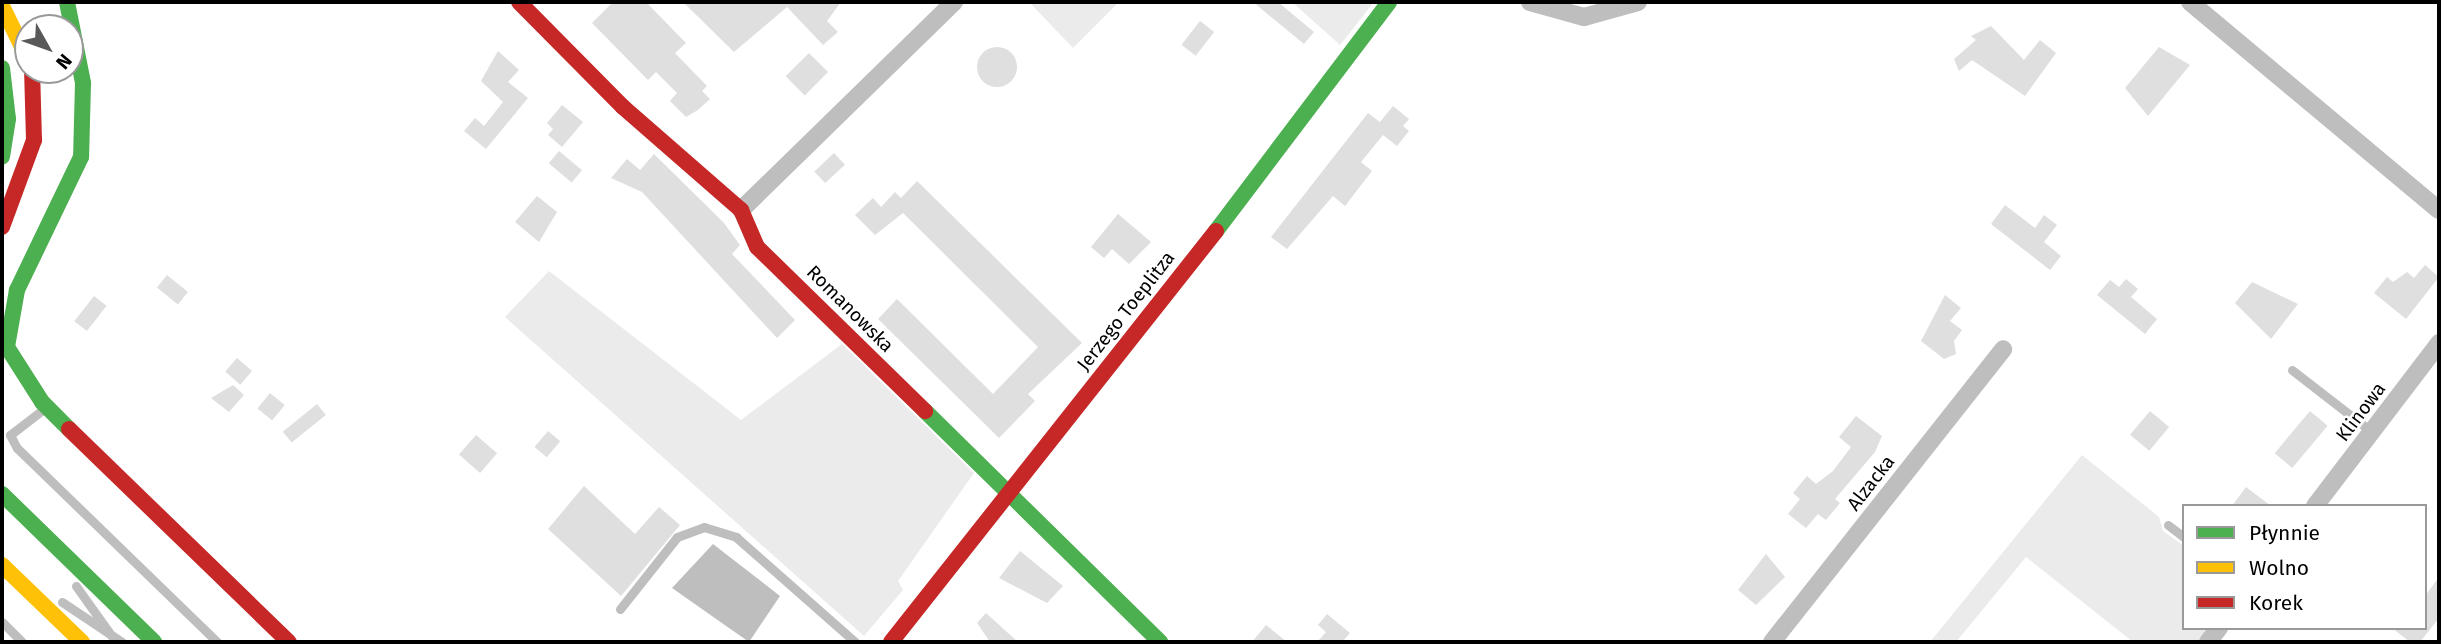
<!DOCTYPE html>
<meta charset="utf-8">
<style>
body{margin:0}
#map{position:relative;width:2441px;height:644px;overflow:hidden;background:#fff;font-family:"Fira Sans",sans-serif}
div>[style]{position:absolute}
.green>*{inset:0;background:#ebebeb}
.water>*{inset:0;background:#bebebe}
.building>*{inset:0;background:#dfdfdf;transform-origin:0 0}
.round{border-radius:50%}
.lane>*{height:9px;margin:-4.5px;padding:0 4.5px;transform-origin:4.5px;border-radius:4.5px;background:#bebebe}
.street>*{height:18px;margin:-9px;padding:0 9px;transform-origin:9px;border-radius:9px;background:#bebebe}
.fast>*{height:16px;margin:-8px;padding:0 8px;transform-origin:8px;border-radius:8px;background:#4caf50}
.slow>*{height:16px;margin:-8px;padding:0 8px;transform-origin:8px;border-radius:8px;background:#ffc107}
.jam>*{height:16px;margin:-8px;padding:0 8px;transform-origin:8px;border-radius:8px;background:#c62828}
span{translate:-50% -50%;white-space:nowrap;text-align:center;line-height:1.15;-webkit-text-stroke:5px #fff;paint-order:stroke}
.street-label{font-size:19px;color:#000}
.frame{position:absolute;inset:0;border:4px solid #000;pointer-events:none}
.legend{position:absolute;left:2182px;top:504px;width:245px;height:126px;box-sizing:border-box;background:#fff;border:2px solid #999;margin:0;padding:9px 12px;list-style:none;font-size:21px;color:#000}
.legend li{display:flex;align-items:center;gap:14px;height:35px}
.legend b{width:35px;border:2px solid #999}
.north{position:absolute;left:14px;top:14px;width:70px;height:70px;box-sizing:border-box;background:#fff;border:2px solid #999;border-radius:50%;rotate:130deg;font-size:19px;font-weight:700;line-height:28px;text-align:center;color:#000}
.north::after{content:'';display:block;margin:auto;width:24px;height:32px;background:#595959;clip-path:polygon(50% 0,100% 100%,50% 72%,0 100%)}
</style>
<div id="map">
<div class="green">
<i style="clip-path:polygon(1029px 2px,1119px 2px,1073px 48px)"></i>
<i style="clip-path:polygon(1292px 2px,1374px 2px,1340px 45px)"></i>
<i style="clip-path:polygon(549px 271px,741px 420px,842px 344px,974px 473px,898px 581px,903px 590px,864px 636px,505px 317px)"></i>
<i style="clip-path:polygon(2082px 455px,2159px 517px,2163px 531px,2184px 546px,2184px 628px,2210px 628px,2200px 642px,2133px 642px,2026px 557px,1956px 642px,1930px 642px)"></i>
</div>
<div class="water">
<i style="clip-path:polygon(713px 544px,780px 596px,749px 642px,672px 588px)"></i>
</div>
<div class="building">
<i style="clip-path:polygon(613px 2px,646px 2px,686px 43px,675px 53px,707px 86px,702px 91px,710px 99px,698px 110px,686px 117px,670px 101px,677px 93px,656px 72px,648px 80px,592px 23px)"></i>
<i style="clip-path:polygon(683px 2px,841px 2px,827px 21px,838px 32px,823px 45px,787px 7px,734px 52px)"></i>
<i style="clip-path:polygon(1253px 2px,1278px 2px,1314px 32px,1304px 44px)"></i>
<i style="left:1200px;top:21px;width:18px;height:30px;rotate:38deg"></i>
<i style="clip-path:polygon(1991px 26px,2024px 60px,2040px 40px,2056px 53px,2025px 96px,1972px 60px,1959px 71px,1954px 59px,1976px 40px,1971px 36px)"></i>
<i class="round" style="left:977px;top:47px;width:40px;height:40px"></i>
<i style="clip-path:polygon(2159px 47px,2190px 65px,2148px 116px,2125px 88px)"></i>
<i style="clip-path:polygon(498px 51px,519px 70px,508px 82px,528px 98px,486px 149px,464px 131px,475px 118px,484px 126px,503px 102px,481px 81px)"></i>
<i style="left:809px;top:53px;width:27px;height:33px;rotate:45deg"></i>
<i style="clip-path:polygon(562px 105px,583px 122px,562px 147px,548px 135px,553px 129px,547px 123px)"></i>
<i style="clip-path:polygon(1393px 106px,1409px 119px,1403px 126px,1409px 131px,1397px 146px,1383px 135px,1361px 162px,1372px 171px,1345px 206px,1333px 196px,1287px 249px,1271px 237px,1368px 113px,1380px 122px)"></i>
<i style="left:559px;top:151px;width:30px;height:16px;rotate:40deg"></i>
<i style="left:834px;top:153px;width:16px;height:27px;rotate:47deg"></i>
<i style="clip-path:polygon(654px 154px,724px 223px,740px 245px,732px 254px,795px 320px,777px 338px,642px 192px,611px 178px,627px 159px,640px 170px)"></i>
<i style="clip-path:polygon(917px 181px,1082px 343px,1028px 394px,1035px 401px,999px 438px,878px 319px,897px 299px,993px 394px,1038px 347px,903px 213px,875px 235px,855px 215px,873px 198px,881px 207px,895px 192px,901px 198px)"></i>
<i style="clip-path:polygon(537px 196px,557px 212px,539px 242px,515px 222px)"></i>
<i style="clip-path:polygon(2005px 205px,2035px 228px,2044px 215px,2057px 225px,2044px 242px,2061px 256px,2050px 270px,1991px 224px)"></i>
<i style="clip-path:polygon(1118px 214px,1151px 242px,1129px 264px,1112px 249px,1104px 258px,1091px 247px)"></i>
<i style="clip-path:polygon(2425px 265px,2439px 277px,2406px 319px,2374px 293px,2387px 277px,2393px 282px,2407px 272px,2414px 278px)"></i>
<i style="left:167px;top:275px;width:27px;height:16px;rotate:39deg"></i>
<i style="clip-path:polygon(2126px 279px,2138px 289px,2131px 297px,2157px 319px,2145px 334px,2097px 295px,2110px 280px,2119px 287px)"></i>
<i style="clip-path:polygon(2252px 282px,2298px 304px,2271px 339px,2235px 303px)"></i>
<i style="clip-path:polygon(1945px 295px,1961px 308px,1950px 321px,1962px 330px,1954px 341px,1956px 354px,1944px 359px,1921px 341px)"></i>
<i style="left:94px;top:296px;width:16px;height:32px;rotate:38deg"></i>
<i style="left:237px;top:358px;width:20px;height:18px;rotate:41deg"></i>
<i style="clip-path:polygon(233px 385px,244px 395px,229px 412px,211px 398px)"></i>
<i style="left:270px;top:393px;width:19px;height:20px;rotate:39deg"></i>
<i style="left:317px;top:404px;width:14px;height:44px;rotate:51deg"></i>
<i style="left:2150px;top:411px;width:25px;height:31px;rotate:40deg"></i>
<i style="left:2310px;top:411px;width:23px;height:55px;rotate:40deg"></i>
<i style="clip-path:polygon(1856px 416px,1882px 436px,1875px 452px,1835px 499px,1840px 503px,1826px 520px,1818px 514px,1806px 528px,1788px 514px,1800px 499px,1793px 493px,1807px 476px,1816px 484px,1833px 471px,1851px 447px,1839px 437px)"></i>
<i style="left:548px;top:431px;width:16px;height:21px;rotate:40deg"></i>
<i style="left:476px;top:435px;width:28px;height:26px;rotate:41deg"></i>
<i style="clip-path:polygon(584px 486px,635px 534px,659px 507px,680px 525px,621px 596px,548px 529px)"></i>
<i style="clip-path:polygon(2246px 487px,2271px 506px,2232px 506px)"></i>
<i style="clip-path:polygon(1020px 551px,1063px 586px,1047px 603px,999px 578px)"></i>
<i style="clip-path:polygon(1766px 554px,1785px 577px,1756px 605px,1738px 590px)"></i>
<i style="clip-path:polygon(2439px 577px,2439px 618px,2420px 642px,2410px 642px,2392px 628px,2425px 628px,2425px 596px)"></i>
<i style="clip-path:polygon(986px 613px,1018px 642px,990px 642px,977px 623px)"></i>
<i style="clip-path:polygon(1327px 614px,1350px 633px,1342px 642px,1317px 642px,1326px 632px,1318px 625px)"></i>
<i style="clip-path:polygon(1266px 625px,1287px 642px,1252px 642px)"></i>
</div>
<div class="lane">
<i style="left:2292px;top:370px;width:101px;rotate:37.8deg"></i>
<i style="left:45px;top:408px;width:44px;rotate:142.4deg"></i>
<i style="left:10px;top:435px;width:15px;rotate:62deg"></i>
<i style="left:17px;top:448px;width:279px;rotate:44.1deg"></i>
<i style="left:2168px;top:525px;width:20px;rotate:37deg"></i>
<i style="left:76px;top:586px;width:69px;rotate:54.5deg"></i>
<i style="left:62px;top:602px;width:72px;rotate:33.7deg"></i>
<i style="left:620px;top:609px;width:92px;rotate:-51.6deg"></i>
<i style="left:677px;top:537px;width:29px;rotate:-20deg"></i>
<i style="left:704px;top:527px;width:34px;rotate:17deg"></i>
<i style="left:736px;top:537px;width:159px;rotate:41.4deg"></i>
<i style="left:2px;top:622px;width:28px;rotate:45deg"></i>
</div>
<div class="street">
<i style="left:1530px;top:2px;width:56px;rotate:15.5deg"></i>
<i style="left:1584px;top:17px;width:56px;rotate:-15.5deg"></i>
<i style="left:2190px;top:2px;width:324px;rotate:39.9deg"></i>
<i style="left:741px;top:210px;width:298px;rotate:-44.3deg"></i>
<i style="left:2315px;top:506px;width:205px;rotate:-52.7deg"></i>
<i style="left:1772px;top:642px;width:373px;rotate:-51.7deg"></i>
<i style="left:2208px;top:642px;width:18px;rotate:-52deg"></i>
</div>
<div class="fast">
<i style="left:67px;top:2px;width:83px;rotate:78.8deg"></i>
<i style="left:83px;top:83px;width:74px;rotate:91.5deg"></i>
<i style="left:81px;top:157px;width:148px;rotate:115.7deg"></i>
<i style="left:17px;top:290px;width:58px;rotate:100deg"></i>
<i style="left:7px;top:347px;width:65px;rotate:57.5deg"></i>
<i style="left:42px;top:402px;width:38px;rotate:45deg"></i>
<i style="left:2px;top:68px;width:51px;rotate:83.3deg"></i>
<i style="left:8px;top:119px;width:38px;rotate:99deg"></i>
<i style="left:1216px;top:231px;width:287px;rotate:-52.9deg"></i>
<i style="left:925px;top:411px;width:330px;rotate:44.5deg"></i>
<i style="left:2px;top:494px;width:212px;rotate:44.2deg"></i>
</div>
<div class="slow">
<i style="left:2px;top:6px;width:59px;rotate:63.9deg"></i>
<i style="left:2px;top:565px;width:111px;rotate:43.9deg"></i>
</div>
<div class="jam">
<i style="left:519px;top:2px;width:148px;rotate:45.3deg"></i>
<i style="left:623px;top:107px;width:157px;rotate:41.1deg"></i>
<i style="left:741px;top:210px;width:40px;rotate:66.6deg"></i>
<i style="left:757px;top:247px;width:235px;rotate:44.3deg"></i>
<i style="left:2px;top:227px;width:93px;rotate:-69.8deg"></i>
<i style="left:34px;top:140px;width:70px;rotate:-91.6deg"></i>
<i style="left:69px;top:429px;width:306px;rotate:44.1deg"></i>
<i style="left:891px;top:642px;width:524px;rotate:-51.66deg"></i>
</div>
<div class="street-label">
<span style="left:850px;top:309px;rotate:45deg">Romanowska</span>
<span style="left:1126px;top:311px;rotate:-52deg">Jerzego Toeplitza</span>
<span style="left:2361px;top:412px;rotate:-53deg">Klinowa</span>
<span style="left:1871px;top:483px;rotate:-52deg">Alzacka</span>
</div>
<div class="frame"></div>
<ul class="legend">
<li><b style="height:9px;background:#4caf50"></b>Płynnie</li>
<li><b style="height:9px;background:#ffc107"></b>Wolno</li>
<li><b style="height:9px;background:#c62828"></b>Korek</li>
</ul>
<div class="north">N</div>
</div>
